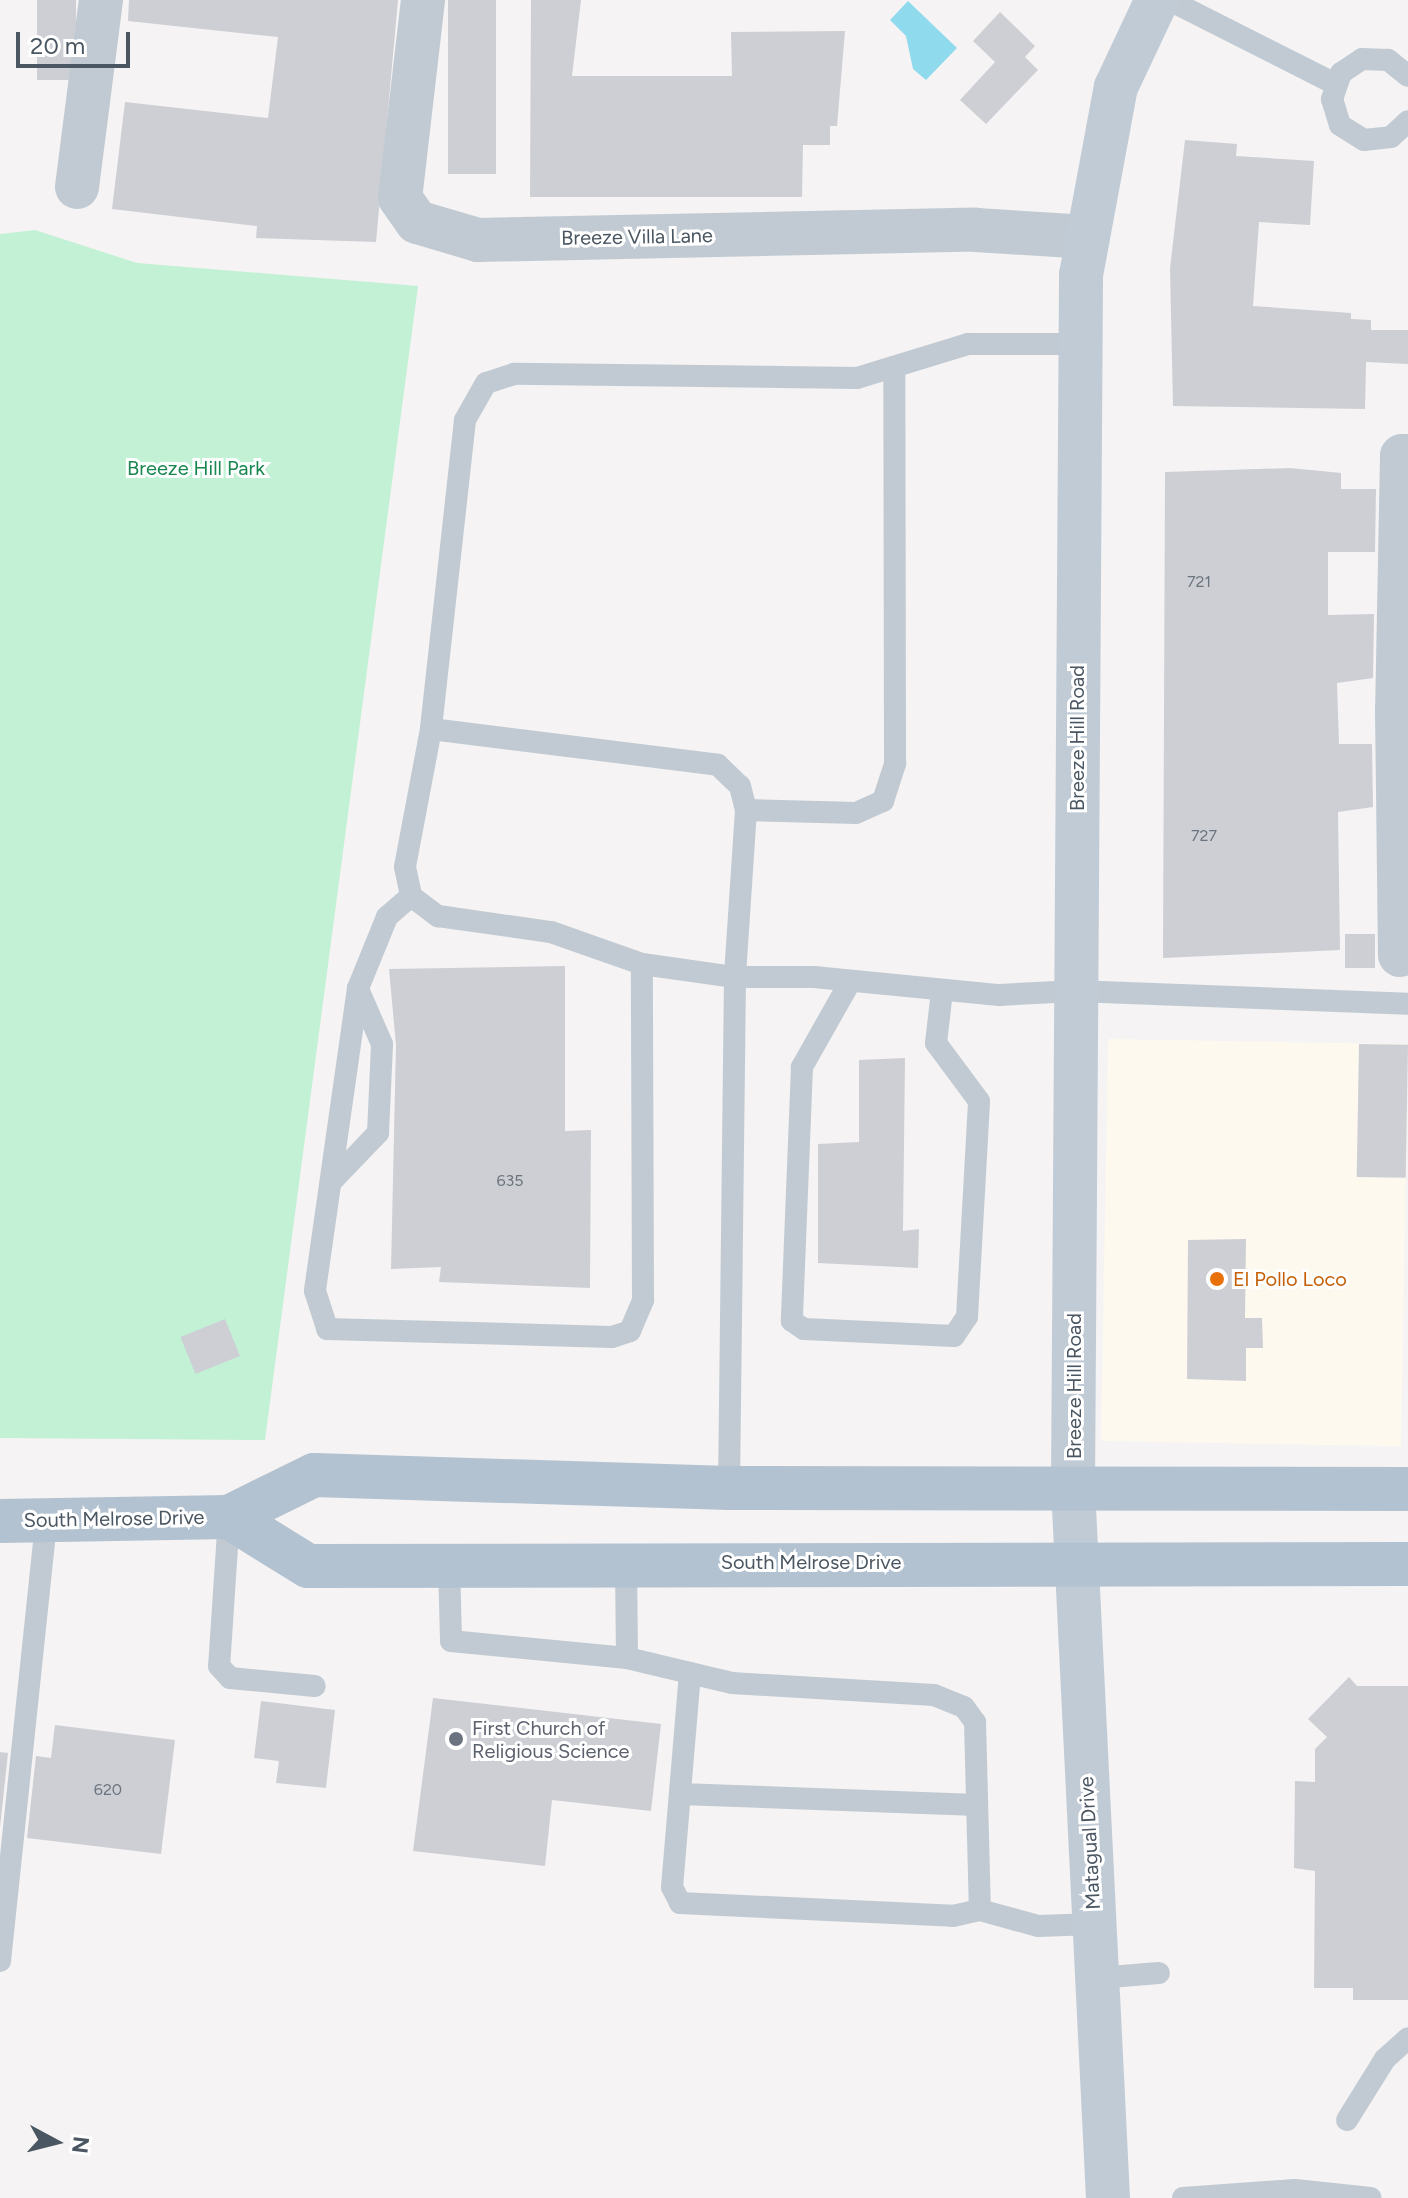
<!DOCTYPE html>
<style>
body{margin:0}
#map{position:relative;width:1408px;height:2198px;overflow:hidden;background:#f5f3f3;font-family:Figtree,sans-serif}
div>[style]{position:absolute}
.commercial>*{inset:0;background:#fdf9ef;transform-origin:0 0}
.green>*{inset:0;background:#c3f1d5}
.water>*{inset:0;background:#90daee}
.building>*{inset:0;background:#cdcfd5;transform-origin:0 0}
.lane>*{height:22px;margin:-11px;padding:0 11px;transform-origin:11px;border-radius:11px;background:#c1cad2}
.street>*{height:44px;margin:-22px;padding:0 22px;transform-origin:22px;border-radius:22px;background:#c1cad2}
.secondary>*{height:44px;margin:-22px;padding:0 22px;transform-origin:22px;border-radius:22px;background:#c1cbd6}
.primary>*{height:44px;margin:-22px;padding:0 22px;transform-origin:22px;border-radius:22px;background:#b3c2d1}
.dots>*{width:22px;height:22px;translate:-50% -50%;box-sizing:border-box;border:4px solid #fff;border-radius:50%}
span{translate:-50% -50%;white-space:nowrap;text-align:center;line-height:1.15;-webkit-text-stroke:6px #fff;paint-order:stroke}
.number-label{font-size:16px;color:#6b747e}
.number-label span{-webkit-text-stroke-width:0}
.street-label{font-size:20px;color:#4a5661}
.park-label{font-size:20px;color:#17864f}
.food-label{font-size:20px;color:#c56008}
.left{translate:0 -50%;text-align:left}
.worship-label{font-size:20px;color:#5b616d}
.north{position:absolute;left:16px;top:2102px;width:80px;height:80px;-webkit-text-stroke:6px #fff;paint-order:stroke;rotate:97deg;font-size:22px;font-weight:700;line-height:32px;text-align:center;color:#4a5661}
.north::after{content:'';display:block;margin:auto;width:28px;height:36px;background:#4a5661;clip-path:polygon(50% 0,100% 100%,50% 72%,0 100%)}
.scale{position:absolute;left:16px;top:32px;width:114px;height:36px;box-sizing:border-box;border:4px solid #4a5661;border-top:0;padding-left:10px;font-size:24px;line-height:28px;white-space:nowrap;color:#4a5661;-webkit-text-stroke:6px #fff;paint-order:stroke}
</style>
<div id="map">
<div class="commercial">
<i style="left:1108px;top:1039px;width:300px;height:402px;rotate:1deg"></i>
</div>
<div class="green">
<i style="clip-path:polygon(35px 230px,137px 263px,418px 286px,265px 1440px,0 1438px,0 234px)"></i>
</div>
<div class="water">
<i style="clip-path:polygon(908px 1px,957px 48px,926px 80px,913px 69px,906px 36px,890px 20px)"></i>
</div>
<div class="building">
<i style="left:37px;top:0;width:39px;height:80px"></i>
<i style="clip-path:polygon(129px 0,398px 0,376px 242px,256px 238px,257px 226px,112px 209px,125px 102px,268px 118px,278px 37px,128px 21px)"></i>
<i style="left:448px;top:0;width:48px;height:174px"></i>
<i style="clip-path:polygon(531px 0,581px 0,572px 76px,732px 76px,731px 32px,845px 31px,837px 126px,830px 126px,830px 145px,803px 145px,802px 197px,530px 197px)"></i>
<i style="clip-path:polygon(1000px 12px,1035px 46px,1025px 57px,1038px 70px,986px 124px,960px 100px,995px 62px,973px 41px)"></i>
<i style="clip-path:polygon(1185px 140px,1237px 144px,1236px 156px,1314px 161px,1310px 225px,1259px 222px,1253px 306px,1351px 313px,1351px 319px,1371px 320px,1371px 330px,1408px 330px,1408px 364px,1366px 362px,1365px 409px,1173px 406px,1170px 268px)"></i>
<i style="clip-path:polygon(1290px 468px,1341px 473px,1341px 489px,1376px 489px,1375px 552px,1328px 552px,1328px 615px,1374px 614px,1373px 678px,1337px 683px,1339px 744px,1372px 744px,1373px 807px,1338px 812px,1340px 950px,1163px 958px,1165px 472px)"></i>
<i style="left:1345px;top:934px;width:30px;height:34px"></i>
<i style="clip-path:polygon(565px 966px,565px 1131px,591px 1130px,590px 1288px,439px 1282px,441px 1267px,391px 1269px,396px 1045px,389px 969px)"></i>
<i style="left:1359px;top:1044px;width:49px;height:133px;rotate:1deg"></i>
<i style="clip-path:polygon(905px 1058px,903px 1231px,919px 1229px,918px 1268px,818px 1263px,818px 1144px,859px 1142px,859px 1060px)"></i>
<i style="clip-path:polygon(1246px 1239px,1245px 1318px,1262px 1318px,1263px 1348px,1246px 1348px,1246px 1381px,1187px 1379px,1188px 1240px)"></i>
<i style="left:225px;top:1319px;width:40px;height:48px;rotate:68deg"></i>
<i style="clip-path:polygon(1349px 1677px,1357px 1686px,1408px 1686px,1408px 2000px,1353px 2000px,1353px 1988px,1314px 1988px,1315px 1871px,1294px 1868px,1295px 1781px,1315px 1782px,1315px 1749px,1327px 1737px,1308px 1719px)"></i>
<i style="clip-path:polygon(433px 1698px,661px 1724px,651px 1811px,552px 1800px,545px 1866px,413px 1851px)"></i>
<i style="clip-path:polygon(261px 1701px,335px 1710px,326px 1788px,276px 1783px,279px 1761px,254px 1758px)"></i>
<i style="clip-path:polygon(55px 1725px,175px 1740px,161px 1854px,27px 1838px,36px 1756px,51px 1758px)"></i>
<i style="clip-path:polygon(0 1752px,8px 1753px,0 1827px)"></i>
</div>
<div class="lane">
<i style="left:1169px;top:0;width:186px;rotate:26.8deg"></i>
<i style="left:1408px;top:76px;width:26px;rotate:-141deg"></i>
<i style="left:1388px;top:60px;width:26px;rotate:-178deg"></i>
<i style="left:1362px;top:59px;width:25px;rotate:146deg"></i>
<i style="left:1341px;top:73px;width:28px;rotate:109deg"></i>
<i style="left:1332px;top:99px;width:27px;rotate:73deg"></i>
<i style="left:1340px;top:125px;width:28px;rotate:32deg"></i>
<i style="left:1364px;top:140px;width:27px;rotate:-6deg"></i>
<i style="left:1391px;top:137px;width:23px;rotate:-43deg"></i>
<i style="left:1080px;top:344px;width:112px;rotate:180deg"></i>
<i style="left:968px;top:344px;width:116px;rotate:163deg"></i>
<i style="left:857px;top:378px;width:343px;rotate:-179.3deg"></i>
<i style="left:514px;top:374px;width:29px;rotate:162deg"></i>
<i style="left:486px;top:383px;width:43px;rotate:119.6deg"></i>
<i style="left:465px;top:420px;width:311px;rotate:96.3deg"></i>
<i style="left:431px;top:729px;width:140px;rotate:100.7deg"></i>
<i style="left:405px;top:867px;width:30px;rotate:78deg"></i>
<i style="left:411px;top:896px;width:34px;rotate:37deg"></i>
<i style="left:438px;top:916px;width:114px;rotate:8.1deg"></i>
<i style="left:551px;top:932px;width:96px;rotate:19.4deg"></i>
<i style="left:642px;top:964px;width:94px;rotate:8deg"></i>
<i style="left:735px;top:977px;width:79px"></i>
<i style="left:814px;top:977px;width:186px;rotate:5.6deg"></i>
<i style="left:999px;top:995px;width:76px;rotate:-3deg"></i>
<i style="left:1075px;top:991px;width:333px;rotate:2.2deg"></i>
<i style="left:431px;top:729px;width:289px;rotate:7.1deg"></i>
<i style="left:718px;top:765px;width:30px;rotate:44deg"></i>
<i style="left:740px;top:786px;width:25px;rotate:76deg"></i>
<i style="left:746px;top:810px;width:167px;rotate:93.8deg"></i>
<i style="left:735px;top:977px;width:511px;rotate:90.67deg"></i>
<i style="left:746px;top:810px;width:110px;rotate:1.6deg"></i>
<i style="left:856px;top:813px;width:30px;rotate:-24deg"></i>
<i style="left:883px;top:801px;width:40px;rotate:-72deg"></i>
<i style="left:895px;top:763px;width:396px;rotate:-90.1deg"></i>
<i style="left:411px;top:896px;width:32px;rotate:139deg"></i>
<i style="left:387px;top:917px;width:77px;rotate:112.2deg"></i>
<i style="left:358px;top:988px;width:306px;rotate:98.1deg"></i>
<i style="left:315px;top:1291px;width:40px;rotate:72deg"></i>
<i style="left:327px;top:1329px;width:285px;rotate:1.6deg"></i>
<i style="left:612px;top:1337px;width:19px;rotate:-18deg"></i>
<i style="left:630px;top:1331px;width:34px;rotate:-67deg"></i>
<i style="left:643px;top:1300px;width:336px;rotate:-90.2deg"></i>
<i style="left:850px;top:982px;width:98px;rotate:119.5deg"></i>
<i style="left:802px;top:1067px;width:254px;rotate:92.3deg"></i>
<i style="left:792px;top:1321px;width:14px;rotate:34deg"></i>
<i style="left:804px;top:1329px;width:150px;rotate:2.7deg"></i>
<i style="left:954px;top:1336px;width:23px;rotate:-56deg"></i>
<i style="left:967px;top:1317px;width:216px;rotate:-86.8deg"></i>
<i style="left:979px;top:1101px;width:72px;rotate:-126.6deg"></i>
<i style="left:936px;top:1043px;width:52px;rotate:-83.4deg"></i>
<i style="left:331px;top:1182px;width:68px;rotate:-46.2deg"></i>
<i style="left:378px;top:1133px;width:89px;rotate:-87.4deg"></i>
<i style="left:382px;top:1044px;width:60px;rotate:-113.6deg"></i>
<i style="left:229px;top:1517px;width:149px;rotate:93.8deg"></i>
<i style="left:219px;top:1666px;width:16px;rotate:47deg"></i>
<i style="left:230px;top:1678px;width:85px;rotate:5.4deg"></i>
<i style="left:449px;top:1563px;width:78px;rotate:88.5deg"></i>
<i style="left:451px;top:1641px;width:177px;rotate:5.5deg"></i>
<i style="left:627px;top:1658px;width:96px;rotate:-90.6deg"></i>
<i style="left:627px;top:1658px;width:108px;rotate:13.4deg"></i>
<i style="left:732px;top:1683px;width:202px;rotate:3.4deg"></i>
<i style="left:934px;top:1695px;width:32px;rotate:22deg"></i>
<i style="left:964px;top:1707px;width:19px;rotate:54deg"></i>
<i style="left:975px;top:1722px;width:188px;rotate:88.5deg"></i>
<i style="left:980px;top:1910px;width:60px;rotate:15.4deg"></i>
<i style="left:1038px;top:1926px;width:56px;rotate:-2deg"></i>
<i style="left:690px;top:1673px;width:215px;rotate:94.8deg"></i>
<i style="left:672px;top:1887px;width:18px;rotate:63deg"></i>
<i style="left:680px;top:1903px;width:273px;rotate:2.7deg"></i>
<i style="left:953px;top:1916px;width:28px;rotate:-13deg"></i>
<i style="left:680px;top:1794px;width:297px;rotate:2.1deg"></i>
<i style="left:0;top:1961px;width:441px;rotate:-84deg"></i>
<i style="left:1097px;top:1978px;width:62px;rotate:-4.6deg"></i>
<i style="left:1347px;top:2120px;width:72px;rotate:-58.1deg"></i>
<i style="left:1385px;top:2059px;width:31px;rotate:-42deg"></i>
<i style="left:1183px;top:2198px;width:112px;rotate:-4.1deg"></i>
<i style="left:1295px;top:2190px;width:76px;rotate:6deg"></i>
</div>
<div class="street">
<i style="left:423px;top:0;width:199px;rotate:96.6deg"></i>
<i style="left:400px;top:198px;width:29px;rotate:55deg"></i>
<i style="left:417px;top:222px;width:64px;rotate:16.4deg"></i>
<i style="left:478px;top:240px;width:498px;rotate:-1.2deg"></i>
<i style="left:976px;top:230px;width:112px;rotate:3.6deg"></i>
<i style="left:77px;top:187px;width:189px;rotate:-82.7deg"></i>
<i style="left:1408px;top:456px;width:6px;rotate:180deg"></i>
<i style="left:1402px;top:456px;width:254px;rotate:91.1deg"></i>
<i style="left:1397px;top:710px;width:11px"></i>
<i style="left:1397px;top:710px;width:245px;rotate:89.3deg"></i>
</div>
<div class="secondary">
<i style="left:1108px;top:2198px;width:711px;rotate:-92.82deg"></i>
<i style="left:1073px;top:1488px;width:1213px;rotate:-89.62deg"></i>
<i style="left:1081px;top:275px;width:191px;rotate:-79.5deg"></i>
<i style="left:1116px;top:87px;width:96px;rotate:-64.8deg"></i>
</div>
<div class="primary">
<i style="left:229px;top:1517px;width:93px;rotate:31.8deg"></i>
<i style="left:308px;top:1566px;width:1100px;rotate:-0.1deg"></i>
<i style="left:0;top:1521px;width:229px;rotate:-1deg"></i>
<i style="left:229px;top:1517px;width:95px;rotate:-26.3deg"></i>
<i style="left:314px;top:1475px;width:415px;rotate:1.8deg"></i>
<i style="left:729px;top:1488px;width:679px;rotate:0.08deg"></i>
</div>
<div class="dots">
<i style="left:1217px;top:1279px;background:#e8710a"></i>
<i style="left:456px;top:1739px;background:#6b7280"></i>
</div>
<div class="number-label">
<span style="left:1199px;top:582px">721</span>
<span style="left:1204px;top:836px">727</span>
<span style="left:510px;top:1181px">635</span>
<span style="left:108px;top:1790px">620</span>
</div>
<div class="street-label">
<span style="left:637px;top:237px;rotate:-1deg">Breeze Villa Lane</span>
<span style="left:1077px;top:738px;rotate:-90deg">Breeze Hill Road</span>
<span style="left:1074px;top:1386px;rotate:-90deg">Breeze Hill Road</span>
<span style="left:114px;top:1519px;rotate:-1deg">South Melrose Drive</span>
<span style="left:811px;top:1562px">South Melrose Drive</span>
<span style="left:1090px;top:1843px;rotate:-93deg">Matagual Drive</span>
</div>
<div class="park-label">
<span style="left:196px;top:468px">Breeze Hill Park</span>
</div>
<div class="food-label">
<span class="left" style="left:1233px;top:1279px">El Pollo Loco</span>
</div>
<div class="worship-label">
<span class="left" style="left:472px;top:1740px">First Church of<br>Religious Science</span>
</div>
<div class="north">N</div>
<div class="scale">20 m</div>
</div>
